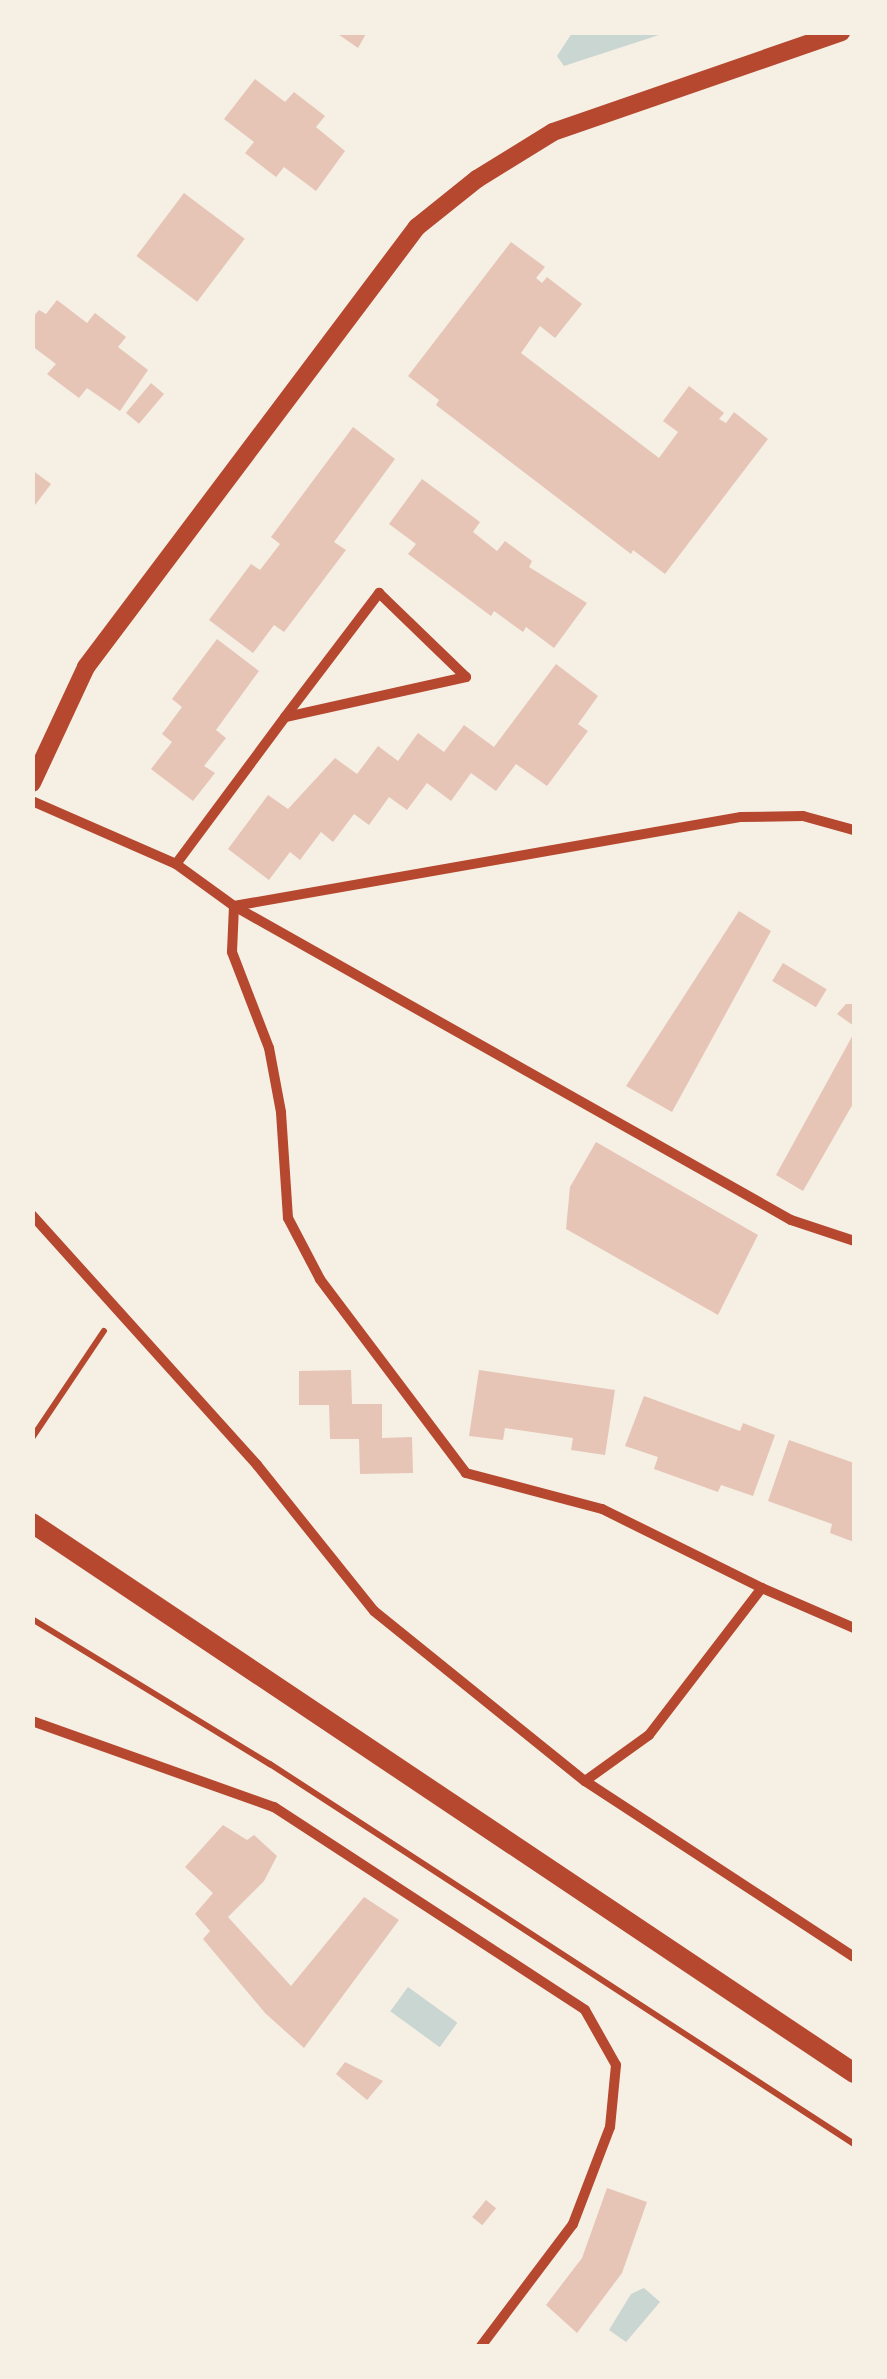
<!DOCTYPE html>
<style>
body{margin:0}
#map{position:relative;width:887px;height:2379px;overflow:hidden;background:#f6efe4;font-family:Roboto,sans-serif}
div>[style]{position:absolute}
.water>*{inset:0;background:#c9d6d2;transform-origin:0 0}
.building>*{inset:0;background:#e6c5b7;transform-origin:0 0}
.path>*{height:6px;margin:-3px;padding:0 3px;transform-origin:3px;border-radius:3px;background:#b5482f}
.minor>*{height:10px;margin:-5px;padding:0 5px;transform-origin:5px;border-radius:5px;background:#b5482f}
.tertiary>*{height:18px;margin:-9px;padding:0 9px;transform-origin:9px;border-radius:9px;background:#b5482f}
.secondary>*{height:20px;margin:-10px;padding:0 10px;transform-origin:10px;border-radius:10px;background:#b5482f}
span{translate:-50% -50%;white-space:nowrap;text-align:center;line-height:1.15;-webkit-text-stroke:8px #f6efe4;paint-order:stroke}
.frame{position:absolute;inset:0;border:35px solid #f6efe4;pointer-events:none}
</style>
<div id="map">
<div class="water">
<i style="clip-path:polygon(572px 33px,572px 32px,665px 33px,564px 66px,557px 56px)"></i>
<i style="left:408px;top:1987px;width:61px;height:30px;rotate:36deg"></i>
<i style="clip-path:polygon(644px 2288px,660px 2302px,626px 2342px,609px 2330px,631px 2294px)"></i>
</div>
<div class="building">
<i style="clip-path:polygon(335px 32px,367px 32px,358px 48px)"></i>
<i style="clip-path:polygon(255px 79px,285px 102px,294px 92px,325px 116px,316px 127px,345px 151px,316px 191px,284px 167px,276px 177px,245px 153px,254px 142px,224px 119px)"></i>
<i style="left:184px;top:193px;width:76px;height:79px;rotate:37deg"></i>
<i style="clip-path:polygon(511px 242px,545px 267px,536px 278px,542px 283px,547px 277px,582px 304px,555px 338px,540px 326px,521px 353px,659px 458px,678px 432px,663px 421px,689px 386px,724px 413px,719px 419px,726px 423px,734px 412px,768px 439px,665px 574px,633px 550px,631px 554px,436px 405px,439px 400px,408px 376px)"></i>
<i style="clip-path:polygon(57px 300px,87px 323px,95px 313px,126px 337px,118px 347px,148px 370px,120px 411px,87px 388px,79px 398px,47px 374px,56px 364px,32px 346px,32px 318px,39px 310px,46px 314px)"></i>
<i style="left:151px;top:383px;width:17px;height:39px;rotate:40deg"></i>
<i style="clip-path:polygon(353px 427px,395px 459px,334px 542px,346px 550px,284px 632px,274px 625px,253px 653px,209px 620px,251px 564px,260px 570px,280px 544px,271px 537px)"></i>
<i style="clip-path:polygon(32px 470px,51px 484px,32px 509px)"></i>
<i style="clip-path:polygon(422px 479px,480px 522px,473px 532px,497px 551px,505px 541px,532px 561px,529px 567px,587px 603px,554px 648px,526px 627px,523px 632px,494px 611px,491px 616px,408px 554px,416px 544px,389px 524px)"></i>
<i style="clip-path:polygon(217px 639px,259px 671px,216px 730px,226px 738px,204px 766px,215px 773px,193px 801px,151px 769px,172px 742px,162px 734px,182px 707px,172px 699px)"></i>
<i style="clip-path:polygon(556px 664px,598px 696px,578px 724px,588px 731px,547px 786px,516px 764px,496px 791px,471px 773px,451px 801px,427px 783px,407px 810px,389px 797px,369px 825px,354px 814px,333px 842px,321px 832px,300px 860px,290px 852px,269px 880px,228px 849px,268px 795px,288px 809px,335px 758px,357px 774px,378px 746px,398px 761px,418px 733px,444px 752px,464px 725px,494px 747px)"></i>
<i style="clip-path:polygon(739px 911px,771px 931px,672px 1112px,626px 1086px)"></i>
<i style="left:783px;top:963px;width:51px;height:21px;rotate:31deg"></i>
<i style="clip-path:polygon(846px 1004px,854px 1004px,854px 1026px,837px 1014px)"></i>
<i style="clip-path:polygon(854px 1033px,854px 1102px,803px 1191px,776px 1175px)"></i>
<i style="clip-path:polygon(596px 1142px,758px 1235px,718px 1315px,566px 1229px,570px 1187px)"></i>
<i style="clip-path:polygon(351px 1370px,352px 1404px,382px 1404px,382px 1438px,412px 1437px,413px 1473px,360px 1474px,359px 1439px,330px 1439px,329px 1405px,299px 1405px,299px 1371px)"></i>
<i style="clip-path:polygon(479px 1370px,615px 1390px,605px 1455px,571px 1450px,573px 1438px,505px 1428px,503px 1440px,469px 1436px)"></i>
<i style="clip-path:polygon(644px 1396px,740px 1431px,743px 1423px,775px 1435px,753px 1496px,721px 1485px,718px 1492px,654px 1469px,658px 1457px,625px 1446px)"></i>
<i style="clip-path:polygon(789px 1440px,854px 1463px,854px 1542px,830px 1533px,832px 1524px,768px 1501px)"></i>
<i style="clip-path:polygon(223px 1825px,247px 1840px,254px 1835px,277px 1856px,264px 1881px,228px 1917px,291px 1986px,364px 1897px,399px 1920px,304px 2048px,265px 2013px,203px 1939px,210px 1931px,195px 1914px,213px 1893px,185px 1867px)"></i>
<i style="clip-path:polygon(345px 2062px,383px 2081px,367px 2100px,336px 2074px)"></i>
<i style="clip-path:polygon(607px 2188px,647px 2202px,622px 2273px,577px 2333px,546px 2305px,582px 2258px)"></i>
<i style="left:486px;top:2200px;width:13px;height:22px;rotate:39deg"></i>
</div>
<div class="path">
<i style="left:32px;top:1438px;width:129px;rotate:-56.1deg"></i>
<i style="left:32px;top:1619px;width:279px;rotate:31.4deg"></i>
<i style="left:270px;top:1764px;width:697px;rotate:33.05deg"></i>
</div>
<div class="minor">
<i style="left:32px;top:801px;width:157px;rotate:23.6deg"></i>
<i style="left:176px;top:864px;width:183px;rotate:-53.4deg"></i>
<i style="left:285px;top:717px;width:156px;rotate:-52.8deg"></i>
<i style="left:379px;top:593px;width:121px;rotate:44deg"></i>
<i style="left:466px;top:677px;width:185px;rotate:167.5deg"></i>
<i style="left:176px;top:864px;width:72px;rotate:35.9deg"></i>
<i style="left:234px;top:906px;width:639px;rotate:29.41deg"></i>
<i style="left:791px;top:1220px;width:66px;rotate:18.4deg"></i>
<i style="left:32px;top:1215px;width:336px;rotate:48deg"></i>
<i style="left:257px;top:1465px;width:187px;rotate:51.3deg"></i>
<i style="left:374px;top:1611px;width:271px;rotate:38.9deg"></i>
<i style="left:585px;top:1781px;width:321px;rotate:33.2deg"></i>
<i style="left:762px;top:1588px;width:178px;rotate:-153.7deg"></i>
<i style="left:602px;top:1509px;width:141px;rotate:-165.2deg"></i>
<i style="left:466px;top:1473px;width:243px;rotate:-127deg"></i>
<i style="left:320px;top:1279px;width:69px;rotate:-117.7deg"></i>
<i style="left:288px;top:1218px;width:106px;rotate:-93.8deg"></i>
<i style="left:281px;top:1112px;width:65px;rotate:-100.6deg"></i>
<i style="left:269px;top:1048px;width:103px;rotate:-111.1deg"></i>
<i style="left:232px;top:952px;width:46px;rotate:-87.5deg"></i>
<i style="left:234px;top:906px;width:515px;rotate:-9.96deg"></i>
<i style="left:741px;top:817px;width:62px;rotate:-0.9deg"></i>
<i style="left:803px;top:816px;width:53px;rotate:15.4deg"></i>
<i style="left:32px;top:1721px;width:257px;rotate:19.6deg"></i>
<i style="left:274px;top:1807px;width:371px;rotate:33.1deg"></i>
<i style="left:585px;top:2010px;width:63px;rotate:60.6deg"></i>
<i style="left:616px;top:2065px;width:62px;rotate:95.5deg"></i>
<i style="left:610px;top:2127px;width:104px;rotate:110.9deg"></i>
<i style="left:573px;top:2224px;width:153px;rotate:127deg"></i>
<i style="left:585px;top:1781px;width:79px;rotate:-35.7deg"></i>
<i style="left:649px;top:1735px;width:185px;rotate:-52.5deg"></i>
<i style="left:762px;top:1588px;width:100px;rotate:23.5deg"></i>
</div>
<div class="tertiary">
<i style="left:32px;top:783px;width:128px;rotate:-65deg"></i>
<i style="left:86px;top:667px;width:551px;rotate:-53.05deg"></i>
<i style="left:417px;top:227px;width:77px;rotate:-38.7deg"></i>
<i style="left:477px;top:179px;width:89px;rotate:-31.7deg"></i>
<i style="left:553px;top:132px;width:305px;rotate:-19.1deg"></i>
</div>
<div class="secondary">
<i style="left:32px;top:1523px;width:989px;rotate:33.79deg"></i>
</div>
<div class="frame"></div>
</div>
